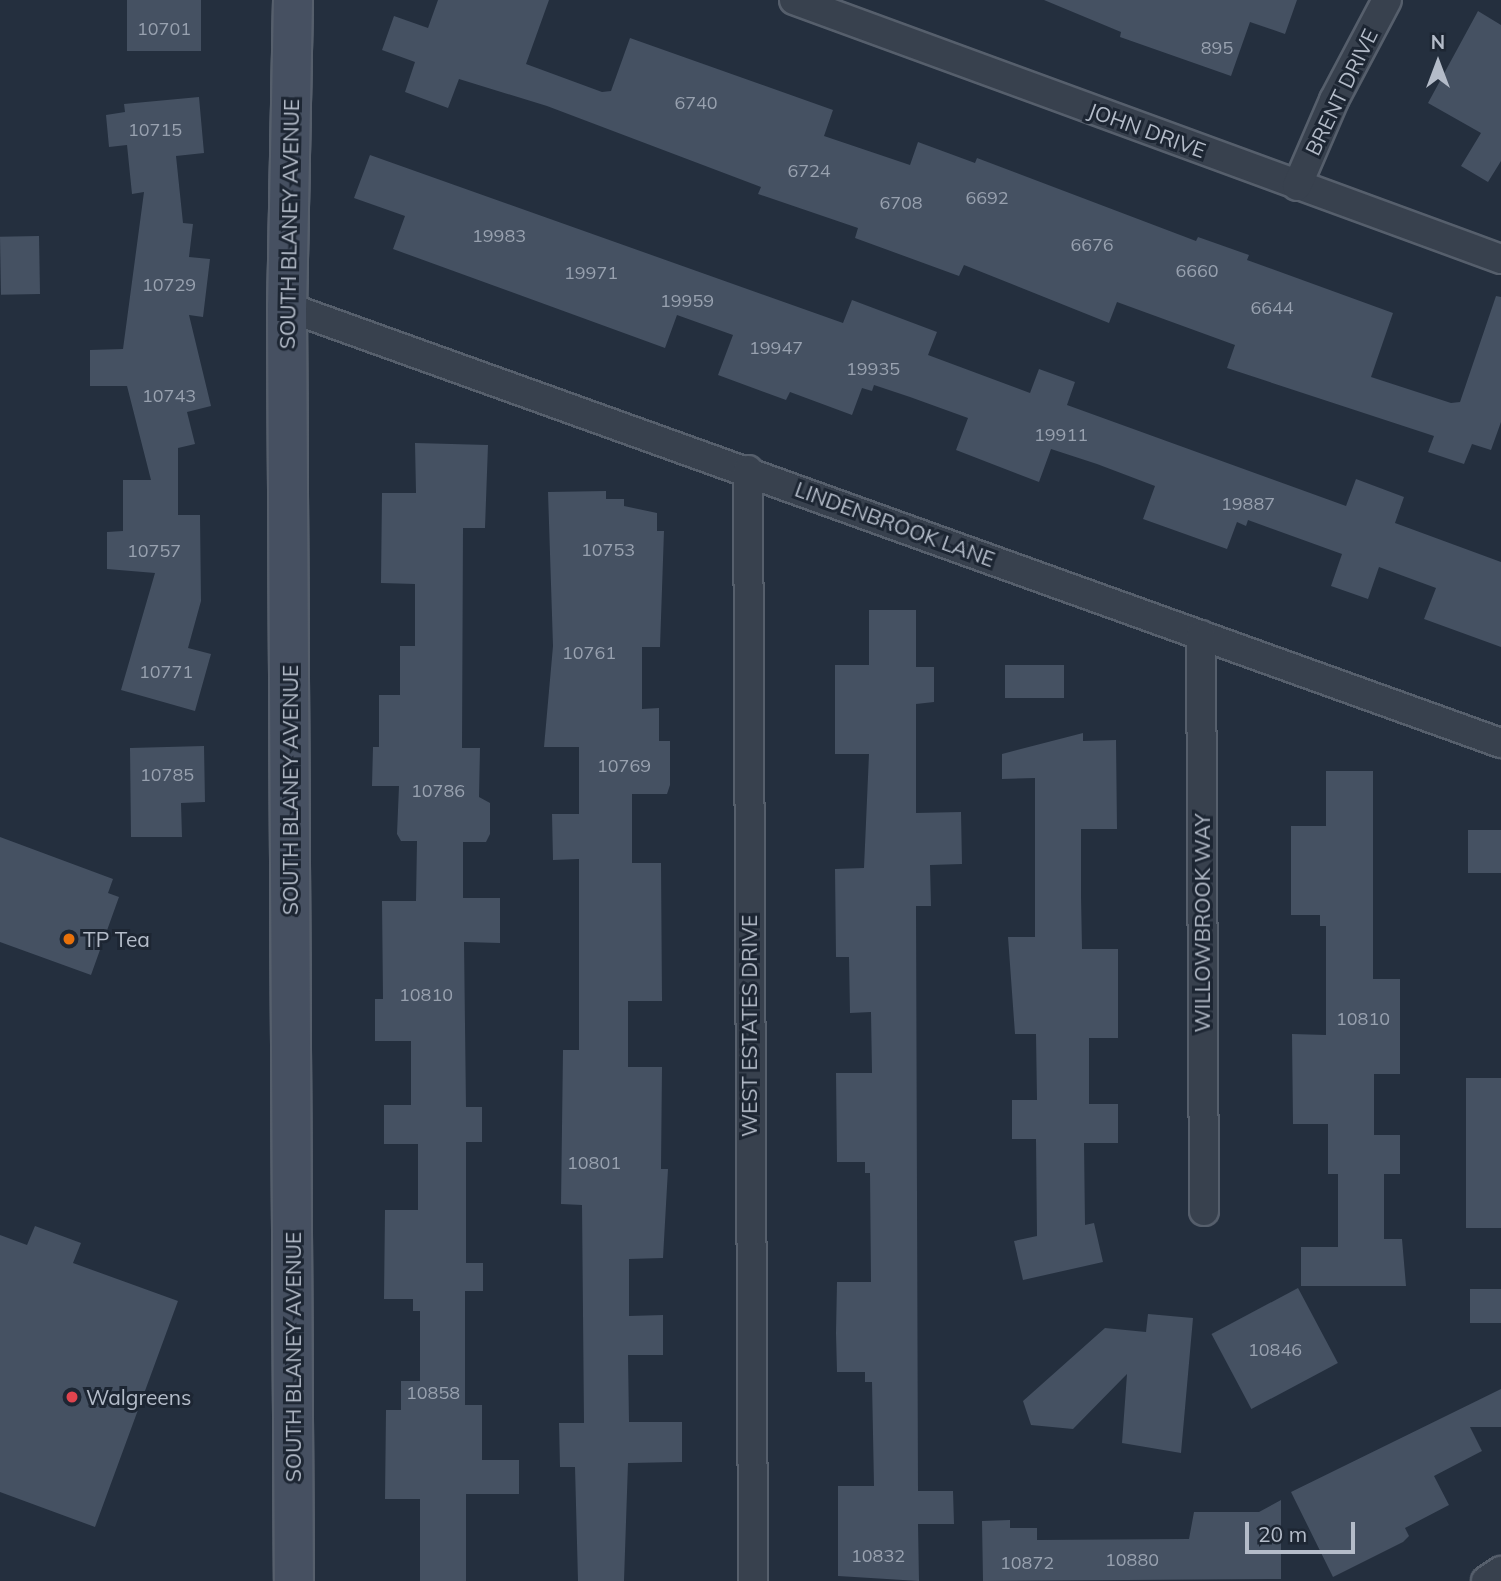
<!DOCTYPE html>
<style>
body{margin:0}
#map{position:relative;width:1501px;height:1581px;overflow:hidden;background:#242f3e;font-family:Mulish,sans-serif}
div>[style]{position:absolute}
.building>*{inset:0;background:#455162;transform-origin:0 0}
.roads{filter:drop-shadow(2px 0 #565f6c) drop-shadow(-2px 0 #565f6c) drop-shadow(0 2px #565f6c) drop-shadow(0 -2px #565f6c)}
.street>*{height:28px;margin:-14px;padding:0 14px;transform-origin:14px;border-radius:14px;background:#38414e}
.secondary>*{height:38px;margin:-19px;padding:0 19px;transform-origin:19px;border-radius:19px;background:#465061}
.dots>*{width:19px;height:19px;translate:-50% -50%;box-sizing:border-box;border:4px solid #1d2633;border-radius:50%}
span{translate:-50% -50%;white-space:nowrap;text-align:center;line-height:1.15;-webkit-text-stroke:6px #1d2633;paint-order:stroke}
.number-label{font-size:18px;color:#98a1af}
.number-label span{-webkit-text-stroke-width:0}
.street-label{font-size:21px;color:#b4bcc9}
.poi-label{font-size:21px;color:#b4bcc9}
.left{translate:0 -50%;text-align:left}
.north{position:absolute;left:1403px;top:28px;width:70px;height:70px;-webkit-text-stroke:5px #1d2633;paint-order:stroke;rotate:0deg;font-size:19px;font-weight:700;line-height:28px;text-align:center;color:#b4bcc9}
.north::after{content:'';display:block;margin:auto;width:24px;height:32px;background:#b4bcc9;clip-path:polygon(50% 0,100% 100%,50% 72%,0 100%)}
.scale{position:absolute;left:1245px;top:1522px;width:110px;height:32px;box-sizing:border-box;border:4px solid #b4bcc9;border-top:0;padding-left:9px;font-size:21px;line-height:24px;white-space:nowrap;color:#b4bcc9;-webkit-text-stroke:5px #1d2633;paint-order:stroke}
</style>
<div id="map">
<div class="building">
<i style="left:127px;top:0;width:74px;height:51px"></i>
<i style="clip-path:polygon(438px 0,549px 0,526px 64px,602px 92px,611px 91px,630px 38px,833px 110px,824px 136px,910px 165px,918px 142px,975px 163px,977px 158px,1196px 241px,1198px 237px,1249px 255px,1247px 260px,1393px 313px,1371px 377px,1451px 403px,1460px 402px,1496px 296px,1501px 297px,1501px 422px,1491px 450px,1472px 444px,1464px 464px,1428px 452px,1434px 436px,1227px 368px,1235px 345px,1117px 302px,1109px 323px,964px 265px,959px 276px,855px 238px,858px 228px,758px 194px,761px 187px,547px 106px,459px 79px,448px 108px,405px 92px,415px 62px,382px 50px,394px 16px,428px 28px)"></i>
<i style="clip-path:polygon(1044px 0,1297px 0,1285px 34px,1250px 22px,1231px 76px,1120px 37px,1121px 32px)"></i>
<i style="clip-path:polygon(1478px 11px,1501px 25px,1501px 161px,1488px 182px,1461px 166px,1481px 133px,1428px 103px)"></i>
<i style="clip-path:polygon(199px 97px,204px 153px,176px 156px,183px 223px,193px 224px,189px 257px,210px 259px,203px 317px,189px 315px,211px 406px,187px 412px,195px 444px,178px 448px,178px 515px,200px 515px,201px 601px,188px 648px,211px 654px,195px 711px,121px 690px,155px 573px,107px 569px,107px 532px,123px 531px,123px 480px,151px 480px,127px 386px,90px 386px,90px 350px,123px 349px,144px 192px,132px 194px,127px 145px,109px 147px,106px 115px,125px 112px,124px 104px)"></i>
<i style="clip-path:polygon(370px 155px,843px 323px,852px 300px,937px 332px,928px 355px,1030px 393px,1039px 369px,1075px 382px,1067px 405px,1346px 506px,1356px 479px,1404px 497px,1395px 523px,1501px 562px,1501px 647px,1424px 619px,1436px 588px,1379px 567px,1368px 599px,1331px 586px,1342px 554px,1248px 520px,1246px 526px,1237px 522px,1227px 549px,1143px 519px,1155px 486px,1097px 464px,1051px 449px,1039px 482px,956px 450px,968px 418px,910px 397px,874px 385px,872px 391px,862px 388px,852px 415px,790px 392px,786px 400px,718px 375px,733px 335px,677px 315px,665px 348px,393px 249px,405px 216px,354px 198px)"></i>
<i style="left:39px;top:236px;width:58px;height:39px;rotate:89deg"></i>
<i style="clip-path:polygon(415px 443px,488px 445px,485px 528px,463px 528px,462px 748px,480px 748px,479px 797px,490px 803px,490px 834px,486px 842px,463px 842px,463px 898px,500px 898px,500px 943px,464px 942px,466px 1107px,482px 1107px,482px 1142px,466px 1142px,466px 1263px,483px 1263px,483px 1291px,465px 1291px,465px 1405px,482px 1405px,482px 1460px,519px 1460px,519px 1494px,466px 1494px,466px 1581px,420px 1581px,420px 1499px,385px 1499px,386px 1410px,401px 1410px,401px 1381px,420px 1381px,420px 1311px,413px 1311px,413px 1299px,384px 1299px,385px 1210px,418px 1210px,418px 1144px,384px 1144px,384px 1105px,411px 1105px,411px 1041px,375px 1041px,375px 999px,383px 999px,382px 901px,416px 901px,417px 841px,401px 841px,397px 834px,399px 786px,372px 786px,373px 747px,379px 747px,379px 695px,400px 695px,400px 646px,415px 646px,415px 584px,381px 583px,382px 493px,416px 493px)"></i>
<i style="clip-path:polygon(606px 491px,606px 499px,624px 499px,624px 506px,657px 513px,657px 531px,664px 531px,660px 647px,642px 647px,642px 709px,659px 708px,659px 741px,670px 741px,670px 785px,667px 794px,632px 794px,632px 863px,661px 863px,662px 1001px,628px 1001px,628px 1067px,662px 1067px,661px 1169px,668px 1169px,663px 1258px,629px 1259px,629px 1316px,663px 1315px,663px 1355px,628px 1355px,629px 1422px,682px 1422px,682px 1462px,628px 1463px,624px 1581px,578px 1581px,575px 1467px,560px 1467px,559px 1423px,584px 1423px,582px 1205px,561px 1204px,563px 1050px,579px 1050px,579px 859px,553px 860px,552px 814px,579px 814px,579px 747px,544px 747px,553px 646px,548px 492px)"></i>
<i style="clip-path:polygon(869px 610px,916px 610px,916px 667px,934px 667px,934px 702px,916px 704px,916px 813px,961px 812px,962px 864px,930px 865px,931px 906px,916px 906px,918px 1491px,953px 1491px,954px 1524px,918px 1524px,919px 1581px,838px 1576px,838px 1486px,874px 1486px,872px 1382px,865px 1382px,865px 1372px,837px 1372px,836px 1333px,837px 1282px,871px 1282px,870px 1173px,865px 1173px,865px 1162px,837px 1162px,836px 1073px,872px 1073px,871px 1012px,850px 1013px,849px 957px,836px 957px,835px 869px,864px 868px,869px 754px,835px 754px,835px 665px,869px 665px)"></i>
<i style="left:1064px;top:665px;width:33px;height:59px;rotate:90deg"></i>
<i style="clip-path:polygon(1083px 733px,1083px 741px,1116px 740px,1117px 829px,1081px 829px,1081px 896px,1082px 949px,1118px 949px,1118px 1038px,1089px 1038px,1089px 1104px,1118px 1104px,1118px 1143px,1084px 1143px,1085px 1225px,1094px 1223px,1103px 1262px,1023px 1280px,1014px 1241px,1037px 1236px,1036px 1139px,1012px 1139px,1012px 1100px,1037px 1100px,1036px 1034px,1015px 1034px,1008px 937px,1035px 937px,1035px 778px,1002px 779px,1002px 754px)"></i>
<i style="clip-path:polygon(204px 746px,205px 802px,181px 803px,182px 837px,131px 837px,130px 748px)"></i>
<i style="clip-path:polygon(1326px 771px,1373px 771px,1373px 979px,1400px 979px,1400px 1074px,1374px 1074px,1374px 1135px,1400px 1135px,1400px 1174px,1384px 1174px,1384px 1239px,1402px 1239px,1406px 1286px,1301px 1286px,1301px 1247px,1338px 1247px,1338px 1174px,1328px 1174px,1328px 1124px,1293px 1124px,1292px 1034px,1326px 1035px,1326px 926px,1320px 926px,1320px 915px,1291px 915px,1291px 826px,1326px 826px)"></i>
<i style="left:1468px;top:830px;width:33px;height:43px"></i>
<i style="clip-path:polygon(0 837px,113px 879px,108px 893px,119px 897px,91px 975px,0 942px)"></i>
<i style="left:1466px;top:1078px;width:35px;height:150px"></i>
<i style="clip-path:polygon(35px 1226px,81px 1243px,73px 1263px,178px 1301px,95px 1527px,0 1492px,0 1235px,27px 1245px)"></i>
<i style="left:1298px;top:1288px;width:85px;height:98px;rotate:62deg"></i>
<i style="left:1501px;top:1289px;width:34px;height:31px;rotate:90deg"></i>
<i style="clip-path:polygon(1148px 1314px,1193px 1318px,1181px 1453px,1122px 1443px,1127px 1374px,1073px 1429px,1031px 1425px,1023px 1401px,1105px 1328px,1146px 1332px)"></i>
<i style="clip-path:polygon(1501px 1389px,1501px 1427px,1470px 1427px,1482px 1451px,1434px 1476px,1449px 1505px,1405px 1528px,1409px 1536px,1403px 1542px,1333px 1577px,1291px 1492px)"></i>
<i style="clip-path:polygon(1281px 1500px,1281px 1579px,983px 1581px,982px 1521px,1010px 1520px,1010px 1528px,1037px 1528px,1037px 1540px,1189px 1539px,1194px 1512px,1259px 1512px)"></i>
</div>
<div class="roads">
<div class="street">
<i style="left:794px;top:0;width:753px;rotate:20.12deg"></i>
<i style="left:1297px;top:186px;width:94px;rotate:-66.7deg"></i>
<i style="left:1334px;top:100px;width:113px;rotate:-62.1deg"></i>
<i style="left:287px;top:307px;width:1290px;rotate:19.76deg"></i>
<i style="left:748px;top:470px;width:1111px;rotate:89.74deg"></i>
<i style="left:1201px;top:635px;width:576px;rotate:89.7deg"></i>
<i style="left:1486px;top:1581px;width:18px;rotate:-34deg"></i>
</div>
<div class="secondary">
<i style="left:293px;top:0;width:307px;rotate:91.1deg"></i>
<i style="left:287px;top:307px;width:1274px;rotate:89.69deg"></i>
</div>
</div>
<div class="dots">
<i style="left:69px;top:939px;background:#e8710a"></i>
<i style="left:72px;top:1397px;background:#e0444e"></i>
</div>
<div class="number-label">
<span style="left:164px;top:29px">10701</span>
<span style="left:1217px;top:48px">895</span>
<span style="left:696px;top:103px">6740</span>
<span style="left:155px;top:130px">10715</span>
<span style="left:809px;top:171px">6724</span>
<span style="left:987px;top:198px">6692</span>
<span style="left:901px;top:203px">6708</span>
<span style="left:499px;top:236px">19983</span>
<span style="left:1092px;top:245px">6676</span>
<span style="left:1197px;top:271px">6660</span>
<span style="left:591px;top:273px">19971</span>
<span style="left:169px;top:285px">10729</span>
<span style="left:687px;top:301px">19959</span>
<span style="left:1272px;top:308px">6644</span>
<span style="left:776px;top:348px">19947</span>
<span style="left:873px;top:369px">19935</span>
<span style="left:169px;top:396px">10743</span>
<span style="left:1061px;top:435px">19911</span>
<span style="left:1248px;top:504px">19887</span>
<span style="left:608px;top:550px">10753</span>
<span style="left:154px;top:551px">10757</span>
<span style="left:589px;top:653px">10761</span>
<span style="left:166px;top:672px">10771</span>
<span style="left:624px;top:766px">10769</span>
<span style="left:167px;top:775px">10785</span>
<span style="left:438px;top:791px">10786</span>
<span style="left:426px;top:995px">10810</span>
<span style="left:1363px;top:1019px">10810</span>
<span style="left:594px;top:1163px">10801</span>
<span style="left:1275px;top:1350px">10846</span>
<span style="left:433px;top:1393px">10858</span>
<span style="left:878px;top:1556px">10832</span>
<span style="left:1132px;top:1560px">10880</span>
<span style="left:1027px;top:1563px">10872</span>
</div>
<div class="street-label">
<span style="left:1341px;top:92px;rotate:-64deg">BRENT DRIVE</span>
<span style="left:1147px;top:130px;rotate:20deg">JOHN DRIVE</span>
<span style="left:289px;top:224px;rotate:-89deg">SOUTH BLANEY AVENUE</span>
<span style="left:895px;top:524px;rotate:20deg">LINDENBROOK LANE</span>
<span style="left:290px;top:790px;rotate:-90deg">SOUTH BLANEY AVENUE</span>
<span style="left:1202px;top:923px;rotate:-90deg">WILLOWBROOK WAY</span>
<span style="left:749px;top:1026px;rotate:-90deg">WEST ESTATES DRIVE</span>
<span style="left:293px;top:1357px;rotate:-90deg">SOUTH BLANEY AVENUE</span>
</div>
<div class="poi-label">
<span class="left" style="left:83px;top:939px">TP Tea</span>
<span class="left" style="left:86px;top:1397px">Walgreens</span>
</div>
<div class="north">N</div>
<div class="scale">20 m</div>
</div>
